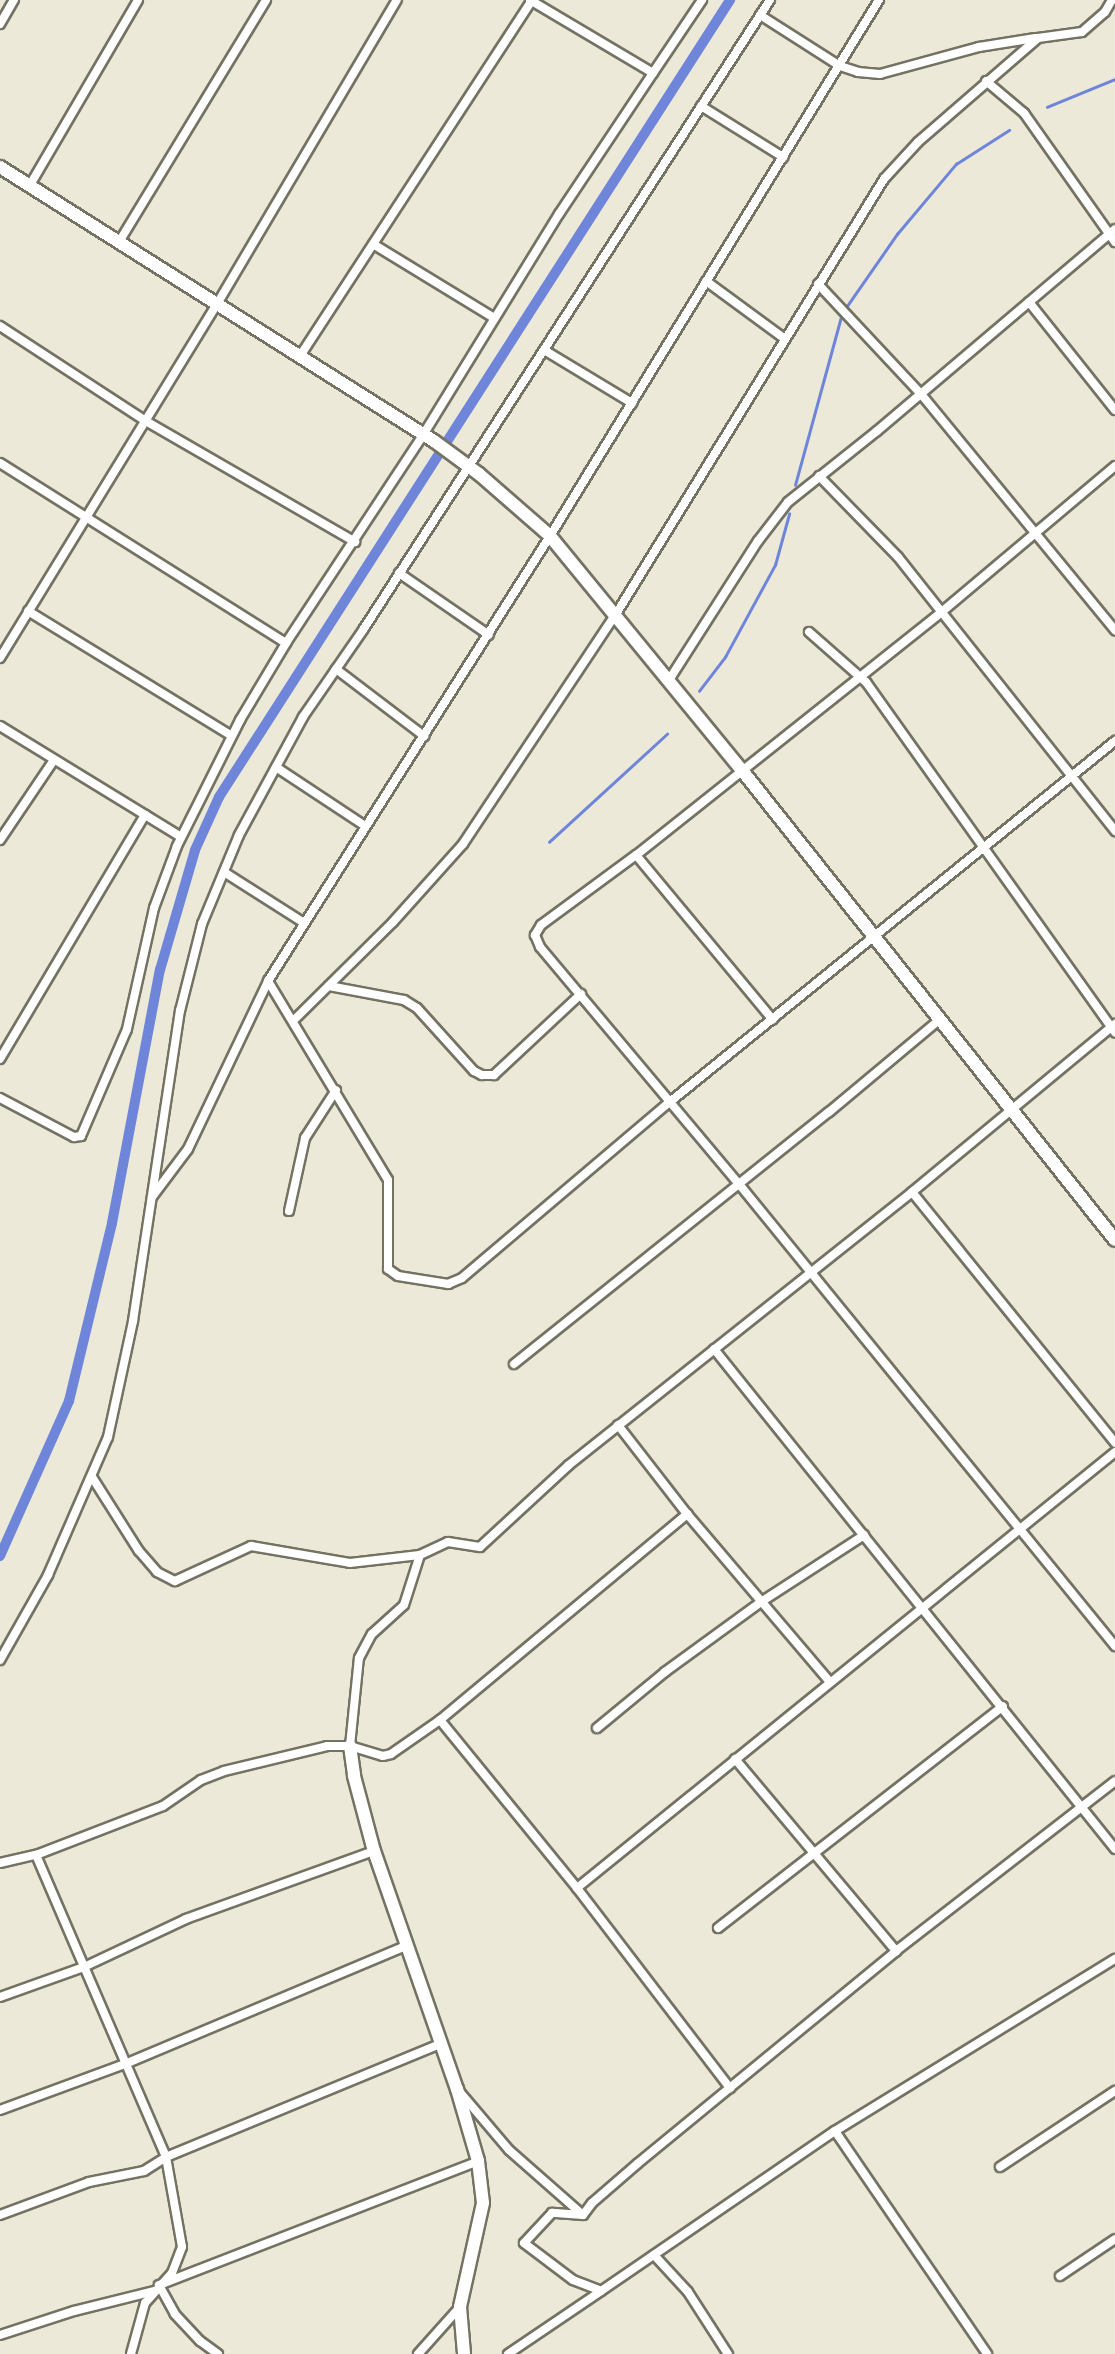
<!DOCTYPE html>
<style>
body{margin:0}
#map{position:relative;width:1115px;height:2354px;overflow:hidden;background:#ece9d8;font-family:Quicksand,sans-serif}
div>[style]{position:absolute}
.stream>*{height:2.5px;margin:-1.25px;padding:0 1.25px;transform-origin:1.25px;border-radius:1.25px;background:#6e85d9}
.canal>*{height:10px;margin:-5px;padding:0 5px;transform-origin:5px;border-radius:5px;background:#6e85d9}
.roads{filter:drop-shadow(2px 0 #747263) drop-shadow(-2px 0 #747263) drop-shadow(0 2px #747263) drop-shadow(0 -2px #747263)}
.street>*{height:8px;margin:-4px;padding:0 4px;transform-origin:4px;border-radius:4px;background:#fff}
.secondary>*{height:12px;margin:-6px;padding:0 6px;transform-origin:6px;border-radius:6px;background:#fff}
span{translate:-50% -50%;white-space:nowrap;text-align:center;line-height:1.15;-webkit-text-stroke:7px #fff;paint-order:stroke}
</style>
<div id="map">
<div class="stream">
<i style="left:1047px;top:107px;width:74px;rotate:-22.4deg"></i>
<i style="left:847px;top:306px;width:88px;rotate:-55.2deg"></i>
<i style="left:897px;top:234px;width:92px;rotate:-49.9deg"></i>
<i style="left:956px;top:164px;width:63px;rotate:-32.7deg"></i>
<i style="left:795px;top:485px;width:174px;rotate:-74.7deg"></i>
<i style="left:699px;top:691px;width:43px;rotate:-52.6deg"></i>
<i style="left:725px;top:657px;width:105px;rotate:-61.5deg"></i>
<i style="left:775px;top:565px;width:53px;rotate:-74.6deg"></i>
<i style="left:549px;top:842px;width:160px;rotate:-42.5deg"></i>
</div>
<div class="canal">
<i style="left:0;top:1556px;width:170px;rotate:-66deg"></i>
<i style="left:69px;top:1401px;width:183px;rotate:-76.4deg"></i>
<i style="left:112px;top:1223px;width:258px;rotate:-79.3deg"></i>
<i style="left:160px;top:970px;width:125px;rotate:-73.7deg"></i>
<i style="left:195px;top:850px;width:58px;rotate:-65.6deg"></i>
<i style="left:219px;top:797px;width:947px;rotate:-57.33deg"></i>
</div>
<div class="roads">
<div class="street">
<i style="left:760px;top:15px;width:95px;rotate:32.5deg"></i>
<i style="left:840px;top:66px;width:19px;rotate:18deg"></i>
<i style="left:858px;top:72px;width:22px;rotate:5deg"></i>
<i style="left:880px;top:74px;width:103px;rotate:-15.3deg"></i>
<i style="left:979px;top:47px;width:57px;rotate:-9.1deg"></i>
<i style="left:0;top:24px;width:28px;rotate:-60deg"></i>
<i style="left:653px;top:73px;width:88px;rotate:-56.1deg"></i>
<i style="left:986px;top:81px;width:50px;rotate:40.1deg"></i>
<i style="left:1024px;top:113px;width:158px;rotate:54.8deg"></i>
<i style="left:701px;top:106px;width:97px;rotate:31.9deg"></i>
<i style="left:30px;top:185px;width:214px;rotate:-59.7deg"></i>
<i style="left:119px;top:242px;width:283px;rotate:-58.7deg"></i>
<i style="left:373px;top:244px;width:142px;rotate:31.4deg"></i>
<i style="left:706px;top:281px;width:98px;rotate:36.3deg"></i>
<i style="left:818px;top:284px;width:151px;rotate:46.9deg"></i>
<i style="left:921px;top:394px;width:306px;rotate:50.6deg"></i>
<i style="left:1029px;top:302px;width:138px;rotate:51.5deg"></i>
<i style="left:0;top:326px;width:172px;rotate:33.1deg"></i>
<i style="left:144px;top:420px;width:244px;rotate:30deg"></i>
<i style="left:544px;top:350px;width:103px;rotate:31.1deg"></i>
<i style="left:300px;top:356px;width:425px;rotate:-56.9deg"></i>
<i style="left:0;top:463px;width:338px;rotate:32.2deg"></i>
<i style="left:1115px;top:466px;width:225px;rotate:139.9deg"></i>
<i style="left:943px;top:611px;width:392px;rotate:141.5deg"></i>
<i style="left:636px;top:855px;width:118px;rotate:143.6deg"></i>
<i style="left:541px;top:925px;width:12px;rotate:121deg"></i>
<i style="left:535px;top:935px;width:13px;rotate:67deg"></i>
<i style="left:540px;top:947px;width:309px;rotate:50deg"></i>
<i style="left:739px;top:1184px;width:596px;rotate:50.86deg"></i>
<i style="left:819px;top:476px;width:113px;rotate:45.7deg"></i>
<i style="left:898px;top:557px;width:350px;rotate:51.6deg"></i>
<i style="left:399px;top:573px;width:109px;rotate:34.6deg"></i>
<i style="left:28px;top:611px;width:239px;rotate:31.5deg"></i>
<i style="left:809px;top:632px;width:76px;rotate:41.3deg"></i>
<i style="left:866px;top:682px;width:430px;rotate:54.6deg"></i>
<i style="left:0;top:658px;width:415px;rotate:-58.5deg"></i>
<i style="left:217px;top:304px;width:353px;rotate:-59.4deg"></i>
<i style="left:336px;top:669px;width:111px;rotate:37.3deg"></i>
<i style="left:669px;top:680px;width:165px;rotate:-57.4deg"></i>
<i style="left:758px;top:541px;width:49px;rotate:-52.4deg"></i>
<i style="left:788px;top:502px;width:114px;rotate:-38.6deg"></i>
<i style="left:877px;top:431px;width:312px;rotate:-40.3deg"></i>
<i style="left:0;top:726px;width:212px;rotate:31.5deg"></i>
<i style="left:276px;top:767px;width:107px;rotate:33.5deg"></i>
<i style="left:0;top:840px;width:97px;rotate:-56deg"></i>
<i style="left:636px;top:855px;width:214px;rotate:50.3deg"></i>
<i style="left:224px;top:872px;width:95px;rotate:32.5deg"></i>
<i style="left:268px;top:981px;width:232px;rotate:58.9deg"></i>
<i style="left:388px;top:1180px;width:89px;rotate:90deg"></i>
<i style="left:388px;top:1269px;width:12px;rotate:35deg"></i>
<i style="left:398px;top:1276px;width:51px;rotate:9.1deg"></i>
<i style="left:448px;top:1284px;width:15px;rotate:-23deg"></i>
<i style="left:462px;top:1278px;width:274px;rotate:-40.3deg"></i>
<i style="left:671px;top:1101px;width:572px;rotate:-39.04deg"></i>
<i style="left:329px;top:986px;width:76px;rotate:10.6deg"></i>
<i style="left:404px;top:1000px;width:15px;rotate:32deg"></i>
<i style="left:417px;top:1008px;width:85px;rotate:47.9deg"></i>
<i style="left:474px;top:1071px;width:9px;rotate:27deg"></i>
<i style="left:482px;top:1075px;width:12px"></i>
<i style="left:494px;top:1075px;width:119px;rotate:-43deg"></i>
<i style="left:294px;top:1020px;width:139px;rotate:-44.7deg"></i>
<i style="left:393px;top:922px;width:105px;rotate:-48.1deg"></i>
<i style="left:463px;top:844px;width:276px;rotate:-56.4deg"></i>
<i style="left:616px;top:614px;width:511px;rotate:-58.36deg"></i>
<i style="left:884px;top:179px;width:50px;rotate:-47.4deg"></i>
<i style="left:918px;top:142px;width:159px;rotate:-40.9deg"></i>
<i style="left:1038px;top:38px;width:44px;rotate:-7.8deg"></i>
<i style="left:1082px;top:32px;width:30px;rotate:-41deg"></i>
<i style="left:1105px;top:12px;width:14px;rotate:-60deg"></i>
<i style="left:0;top:1059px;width:284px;rotate:-59.3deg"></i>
<i style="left:0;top:1098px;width:84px;rotate:27.8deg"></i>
<i style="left:74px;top:1137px;width:7px;rotate:-8deg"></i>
<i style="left:81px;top:1136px;width:116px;rotate:-66.7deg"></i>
<i style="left:127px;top:1029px;width:124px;rotate:-77.4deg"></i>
<i style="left:154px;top:908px;width:66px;rotate:-69.6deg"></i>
<i style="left:177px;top:846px;width:141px;rotate:-63.4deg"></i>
<i style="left:240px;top:720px;width:90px;rotate:-59.1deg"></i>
<i style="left:286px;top:643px;width:249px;rotate:-56.6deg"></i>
<i style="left:423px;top:435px;width:259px;rotate:-58.4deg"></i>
<i style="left:559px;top:214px;width:169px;rotate:-56.3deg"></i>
<i style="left:653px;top:73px;width:143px;rotate:-149.3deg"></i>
<i style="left:912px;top:1192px;width:323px;rotate:51deg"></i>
<i style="left:152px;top:1197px;width:60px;rotate:-53.1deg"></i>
<i style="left:188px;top:1149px;width:186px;rotate:-64.5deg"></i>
<i style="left:268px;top:981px;width:527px;rotate:-57.64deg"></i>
<i style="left:550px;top:536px;width:629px;rotate:-58.46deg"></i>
<i style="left:289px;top:1211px;width:75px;rotate:-77.6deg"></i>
<i style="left:305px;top:1138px;width:57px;rotate:-57.1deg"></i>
<i style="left:714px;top:1349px;width:641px;rotate:51.27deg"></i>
<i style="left:514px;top:1364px;width:403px;rotate:-38.7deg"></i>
<i style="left:829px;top:1112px;width:143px;rotate:-39.9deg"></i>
<i style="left:618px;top:1425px;width:113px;rotate:52.2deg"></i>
<i style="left:687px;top:1514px;width:221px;rotate:49.6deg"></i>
<i style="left:92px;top:1477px;width:88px;rotate:57.6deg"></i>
<i style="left:139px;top:1551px;width:28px;rotate:49deg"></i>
<i style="left:157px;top:1572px;width:20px;rotate:27deg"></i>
<i style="left:175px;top:1581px;width:84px;rotate:-24.7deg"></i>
<i style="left:251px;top:1546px;width:100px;rotate:9.7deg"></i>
<i style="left:350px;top:1563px;width:70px;rotate:-6.5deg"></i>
<i style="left:420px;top:1555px;width:31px;rotate:-25deg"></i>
<i style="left:448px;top:1542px;width:32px;rotate:9deg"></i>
<i style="left:480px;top:1547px;width:121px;rotate:-42.7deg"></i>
<i style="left:569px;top:1465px;width:438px;rotate:-38.5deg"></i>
<i style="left:912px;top:1192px;width:264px;rotate:-39.6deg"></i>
<i style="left:0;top:1660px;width:98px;rotate:-60.5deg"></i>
<i style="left:48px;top:1575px;width:150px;rotate:-66.5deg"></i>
<i style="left:108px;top:1437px;width:119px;rotate:-77.8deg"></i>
<i style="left:133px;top:1321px;width:314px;rotate:-81.4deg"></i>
<i style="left:180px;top:1011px;width:90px;rotate:-75.8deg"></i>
<i style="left:202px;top:924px;width:96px;rotate:-67.4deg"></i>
<i style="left:239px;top:835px;width:134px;rotate:-61.5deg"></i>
<i style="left:303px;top:717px;width:106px;rotate:-55.4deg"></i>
<i style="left:363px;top:630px;width:750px;rotate:-57.14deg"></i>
<i style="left:440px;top:1720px;width:217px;rotate:50.8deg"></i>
<i style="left:577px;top:1888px;width:252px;rotate:52.6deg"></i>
<i style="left:597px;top:1728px;width:88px;rotate:-39.5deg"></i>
<i style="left:665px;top:1672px;width:119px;rotate:-36.1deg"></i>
<i style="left:761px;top:1602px;width:123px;rotate:-33deg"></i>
<i style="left:350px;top:1746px;width:88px;rotate:-84.2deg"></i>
<i style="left:359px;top:1658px;width:27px;rotate:-62deg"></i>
<i style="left:372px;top:1634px;width:43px;rotate:-42.2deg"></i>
<i style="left:404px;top:1605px;width:52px;rotate:-72.3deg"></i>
<i style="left:735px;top:1759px;width:251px;rotate:50deg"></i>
<i style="left:36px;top:1855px;width:329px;rotate:66.7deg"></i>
<i style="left:166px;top:2157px;width:91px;rotate:79.9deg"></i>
<i style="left:182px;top:2247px;width:28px;rotate:111deg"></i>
<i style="left:172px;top:2273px;width:40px;rotate:132deg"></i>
<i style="left:145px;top:2303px;width:53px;rotate:105.4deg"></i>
<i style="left:0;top:1863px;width:37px;rotate:-13deg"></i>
<i style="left:36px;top:1855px;width:136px;rotate:-21.1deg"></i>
<i style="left:163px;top:1806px;width:46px;rotate:-34.4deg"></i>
<i style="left:201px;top:1780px;width:25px;rotate:-21deg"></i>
<i style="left:224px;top:1771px;width:106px;rotate:-13.6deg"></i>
<i style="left:327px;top:1746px;width:23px"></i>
<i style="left:350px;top:1746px;width:34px;rotate:17deg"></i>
<i style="left:383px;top:1756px;width:8px;rotate:-14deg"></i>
<i style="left:391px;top:1754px;width:60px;rotate:-34.8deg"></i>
<i style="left:440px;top:1720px;width:322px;rotate:-39.8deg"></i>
<i style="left:577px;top:1888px;width:692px;rotate:-39.02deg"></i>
<i style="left:718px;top:1928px;width:361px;rotate:-37.9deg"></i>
<i style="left:0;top:1997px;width:89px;rotate:-19.7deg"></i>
<i style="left:84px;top:1967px;width:113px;rotate:-25.2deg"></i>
<i style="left:186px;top:1919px;width:200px;rotate:-19.9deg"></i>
<i style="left:459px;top:2091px;width:77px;rotate:49.7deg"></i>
<i style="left:509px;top:2150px;width:98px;rotate:41.3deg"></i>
<i style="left:0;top:2110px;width:133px;rotate:-20.2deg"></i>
<i style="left:125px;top:2064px;width:307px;rotate:-22.8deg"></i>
<i style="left:835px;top:2131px;width:270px;rotate:55.7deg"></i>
<i style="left:1000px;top:2167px;width:138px;rotate:-33.5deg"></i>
<i style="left:0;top:2215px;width:95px;rotate:-20.3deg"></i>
<i style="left:89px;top:2182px;width:56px;rotate:-11.3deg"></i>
<i style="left:144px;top:2171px;width:26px;rotate:-32deg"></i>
<i style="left:166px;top:2157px;width:299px;rotate:-22.4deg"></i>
<i style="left:583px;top:2215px;width:31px;rotate:-176deg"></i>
<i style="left:552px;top:2213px;width:41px;rotate:133deg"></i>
<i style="left:524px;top:2243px;width:61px;rotate:37.1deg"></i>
<i style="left:573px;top:2280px;width:30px;rotate:21deg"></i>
<i style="left:601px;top:2291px;width:283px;rotate:-34.4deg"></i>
<i style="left:835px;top:2131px;width:329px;rotate:-31.6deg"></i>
<i style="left:583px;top:2215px;width:15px;rotate:-53deg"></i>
<i style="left:592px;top:2203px;width:60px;rotate:-40.9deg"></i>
<i style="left:637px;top:2164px;width:335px;rotate:-39.4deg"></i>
<i style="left:896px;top:1951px;width:277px;rotate:-37.8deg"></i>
<i style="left:654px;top:2255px;width:50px;rotate:47.4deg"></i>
<i style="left:688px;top:2292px;width:74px;rotate:57.2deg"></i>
<i style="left:1060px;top:2276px;width:66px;rotate:-33.9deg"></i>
<i style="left:0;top:2335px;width:78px;rotate:-18deg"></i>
<i style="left:74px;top:2311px;width:82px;rotate:-14deg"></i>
<i style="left:218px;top:2354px;width:22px;rotate:-144deg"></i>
<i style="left:200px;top:2341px;width:37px;rotate:-133deg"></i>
<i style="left:175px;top:2314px;width:33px;rotate:-119deg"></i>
<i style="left:159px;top:2285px;width:342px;rotate:-21.2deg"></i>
<i style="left:418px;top:2354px;width:63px;rotate:-48.2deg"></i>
<i style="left:508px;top:2354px;width:112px;rotate:-34.1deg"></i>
</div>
<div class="secondary">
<i style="left:0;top:167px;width:513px;rotate:32.27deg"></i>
<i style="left:434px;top:441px;width:56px;rotate:36.3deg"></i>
<i style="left:479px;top:474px;width:94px;rotate:41.1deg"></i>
<i style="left:550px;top:536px;width:301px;rotate:50.7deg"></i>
<i style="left:741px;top:769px;width:601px;rotate:51.55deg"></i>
<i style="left:350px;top:1746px;width:30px;rotate:82deg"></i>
<i style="left:354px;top:1776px;width:78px;rotate:75.1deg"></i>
<i style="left:374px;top:1851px;width:252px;rotate:70.8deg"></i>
<i style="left:457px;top:2089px;width:75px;rotate:73.7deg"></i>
<i style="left:478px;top:2161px;width:42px;rotate:83.2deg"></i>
<i style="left:483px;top:2203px;width:107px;rotate:102.5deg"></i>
<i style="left:460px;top:2307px;width:47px;rotate:85.1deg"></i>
</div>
</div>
</div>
